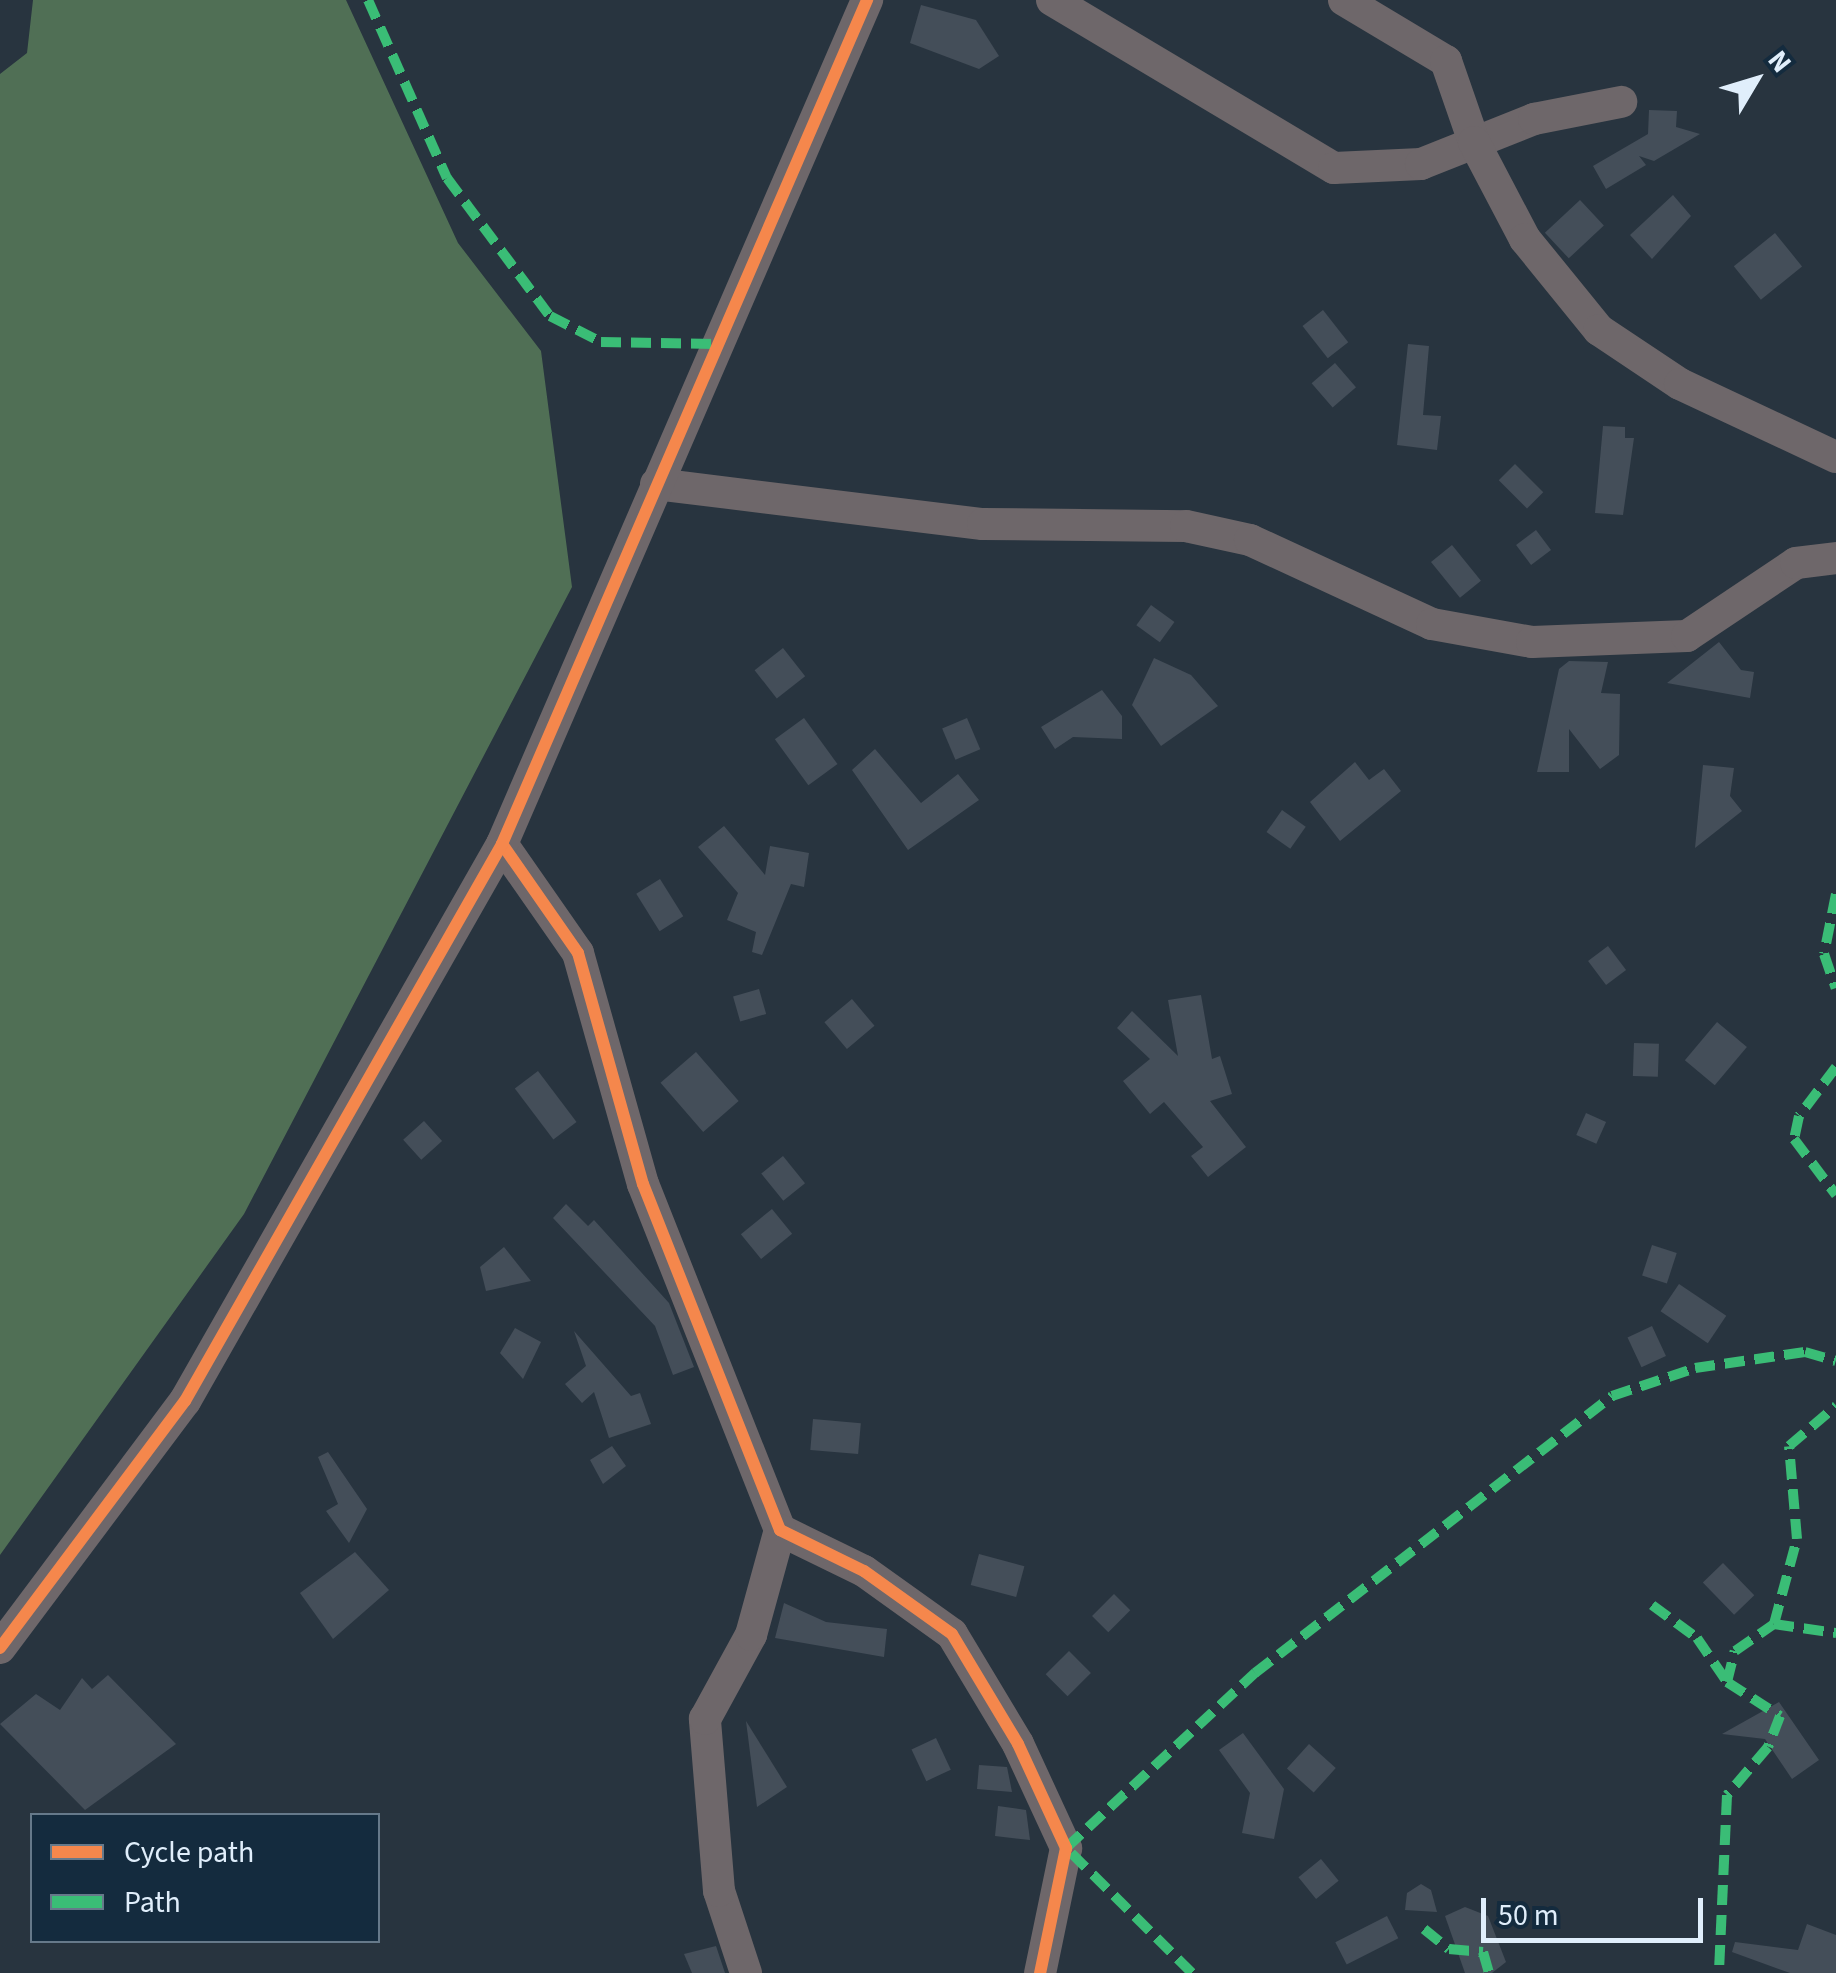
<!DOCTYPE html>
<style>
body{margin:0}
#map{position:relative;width:1836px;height:1973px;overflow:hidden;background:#28343f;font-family:"Source Sans 3",sans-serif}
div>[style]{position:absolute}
.forest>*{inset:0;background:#506f55}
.building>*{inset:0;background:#444e59;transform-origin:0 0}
.minor>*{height:32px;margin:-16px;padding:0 16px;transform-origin:16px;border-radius:16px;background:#6e676a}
.quiet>*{height:10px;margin-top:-5px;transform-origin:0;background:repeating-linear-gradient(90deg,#3abd76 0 20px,transparent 0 30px)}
.cycleway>*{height:12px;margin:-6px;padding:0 6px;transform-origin:6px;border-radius:6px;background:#f5874c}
span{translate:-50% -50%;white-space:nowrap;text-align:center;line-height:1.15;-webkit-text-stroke:8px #142b3e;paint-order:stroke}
.legend{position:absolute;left:30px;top:1813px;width:350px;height:130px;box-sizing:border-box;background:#142b3e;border:2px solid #66798a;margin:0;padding:12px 18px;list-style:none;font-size:30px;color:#e0eefb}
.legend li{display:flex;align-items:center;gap:20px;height:50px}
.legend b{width:50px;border:2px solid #66798a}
.north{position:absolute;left:1706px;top:30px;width:100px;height:100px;-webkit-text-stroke:8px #142b3e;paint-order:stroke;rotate:52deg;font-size:28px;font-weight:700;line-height:40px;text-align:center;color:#e0eefb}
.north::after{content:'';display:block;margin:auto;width:35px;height:45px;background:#e0eefb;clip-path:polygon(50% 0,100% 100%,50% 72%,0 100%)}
.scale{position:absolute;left:1481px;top:1898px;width:222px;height:45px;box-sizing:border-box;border:5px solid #e0eefb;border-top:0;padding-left:12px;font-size:30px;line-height:35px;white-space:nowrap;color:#e0eefb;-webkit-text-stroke:8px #142b3e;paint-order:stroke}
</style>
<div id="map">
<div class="forest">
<i style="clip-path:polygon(33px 0,346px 0,458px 243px,541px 351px,572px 587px,244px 1214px,0 1555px,0 74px,27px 53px)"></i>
</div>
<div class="building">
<i style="clip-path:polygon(921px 5px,976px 20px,999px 56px,979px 69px,910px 43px)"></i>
<i style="clip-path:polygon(1649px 110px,1677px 111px,1676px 127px,1700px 134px,1654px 161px,1639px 156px,1646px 165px,1606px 189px,1593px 166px,1648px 134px)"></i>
<i style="clip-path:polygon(1673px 195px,1691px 216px,1652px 259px,1630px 235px)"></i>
<i style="left:1580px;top:200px;width:35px;height:48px;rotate:47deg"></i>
<i style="left:1775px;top:233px;width:43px;height:53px;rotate:51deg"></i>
<i style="left:1323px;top:310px;width:41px;height:26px;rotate:52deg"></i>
<i style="clip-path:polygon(1408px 344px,1429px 346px,1423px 415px,1441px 416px,1437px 450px,1397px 445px)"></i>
<i style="left:1335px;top:363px;width:32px;height:31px;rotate:49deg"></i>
<i style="clip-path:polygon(1603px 426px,1625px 427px,1625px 438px,1634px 438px,1623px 515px,1595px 513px)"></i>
<i style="left:1515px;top:464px;width:40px;height:23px;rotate:45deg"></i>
<i style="left:1536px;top:530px;width:25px;height:25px;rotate:53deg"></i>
<i style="left:1452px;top:545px;width:46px;height:27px;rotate:51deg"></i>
<i style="left:1151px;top:605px;width:29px;height:25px;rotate:36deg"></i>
<i style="clip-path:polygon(1719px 642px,1741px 670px,1754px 672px,1750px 698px,1667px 683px)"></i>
<i style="left:783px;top:648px;width:36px;height:36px;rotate:52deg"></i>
<i style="clip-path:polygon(1154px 658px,1191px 675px,1218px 706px,1161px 746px,1132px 705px)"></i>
<i style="clip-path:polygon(1569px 661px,1608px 662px,1601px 693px,1620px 694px,1619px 755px,1600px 769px,1569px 729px,1569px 772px,1537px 772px,1559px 669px)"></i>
<i style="clip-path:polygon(1102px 690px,1122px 716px,1122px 739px,1073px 737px,1055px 749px,1041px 727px)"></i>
<i style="left:804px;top:718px;width:57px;height:36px;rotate:54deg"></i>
<i style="left:967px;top:718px;width:34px;height:27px;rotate:67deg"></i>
<i style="clip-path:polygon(875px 749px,921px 803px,958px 774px,979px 800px,908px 850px,852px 770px)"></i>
<i style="clip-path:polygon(1355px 762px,1369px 780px,1384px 769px,1401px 791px,1340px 841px,1310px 802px)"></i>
<i style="clip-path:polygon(1703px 765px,1734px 768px,1730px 796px,1742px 811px,1695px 848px)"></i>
<i style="left:1282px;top:810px;width:29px;height:27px;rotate:35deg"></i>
<i style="clip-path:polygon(724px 826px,765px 875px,770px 846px,809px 853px,804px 887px,791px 884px,762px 955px,752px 952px,756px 932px,727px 920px,738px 893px,698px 847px)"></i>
<i style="left:660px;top:879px;width:44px;height:28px;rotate:58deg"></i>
<i style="left:1608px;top:946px;width:30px;height:25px;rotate:53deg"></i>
<i style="left:759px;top:989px;width:26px;height:27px;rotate:74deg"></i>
<i style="clip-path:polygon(1201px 995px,1212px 1059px,1220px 1056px,1232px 1094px,1210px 1101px,1246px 1147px,1208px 1177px,1191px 1156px,1203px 1147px,1164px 1102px,1150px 1114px,1123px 1081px,1150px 1059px,1117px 1028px,1132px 1011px,1178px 1056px,1168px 1000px)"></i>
<i style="left:852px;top:999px;width:35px;height:36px;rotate:50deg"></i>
<i style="left:1717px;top:1022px;width:39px;height:50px;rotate:40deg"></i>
<i style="left:1634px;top:1043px;width:25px;height:33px;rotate:2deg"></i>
<i style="left:696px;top:1052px;width:65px;height:47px;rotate:49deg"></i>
<i style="left:538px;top:1071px;width:64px;height:29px;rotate:53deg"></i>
<i style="left:1586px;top:1113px;width:22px;height:24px;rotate:24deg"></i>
<i style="left:424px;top:1121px;width:27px;height:28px;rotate:48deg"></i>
<i style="left:783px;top:1156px;width:35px;height:28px;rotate:51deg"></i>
<i style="clip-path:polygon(566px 1204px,588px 1226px,594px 1220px,669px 1303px,694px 1367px,673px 1375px,655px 1326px,553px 1218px)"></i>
<i style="left:772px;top:1209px;width:32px;height:40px;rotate:51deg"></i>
<i style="left:1652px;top:1245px;width:26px;height:32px;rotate:18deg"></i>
<i style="clip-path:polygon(504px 1247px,531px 1281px,486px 1291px,480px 1267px)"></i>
<i style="left:1679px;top:1284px;width:57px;height:33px;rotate:34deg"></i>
<i style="left:1652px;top:1326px;width:33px;height:27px;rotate:65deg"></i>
<i style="clip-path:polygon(515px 1328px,541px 1342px,523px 1379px,500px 1353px)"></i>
<i style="clip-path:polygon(574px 1331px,631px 1396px,640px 1393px,651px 1424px,609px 1438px,594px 1392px,582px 1403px,565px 1384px,586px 1366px)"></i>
<i style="left:813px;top:1419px;width:48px;height:31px;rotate:5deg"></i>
<i style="clip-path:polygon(612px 1446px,626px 1466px,603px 1484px,590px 1460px)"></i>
<i style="clip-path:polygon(328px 1452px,367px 1509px,349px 1543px,326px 1511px,338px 1504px,318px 1457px)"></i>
<i style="clip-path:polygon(355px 1552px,389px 1590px,333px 1639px,300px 1593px)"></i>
<i style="left:979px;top:1554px;width:47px;height:32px;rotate:15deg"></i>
<i style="left:1723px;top:1563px;width:45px;height:28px;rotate:46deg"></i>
<i style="left:1114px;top:1594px;width:23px;height:31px;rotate:45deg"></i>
<i style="clip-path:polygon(784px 1603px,826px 1622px,887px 1629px,884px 1657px,775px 1638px)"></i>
<i style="left:1069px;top:1651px;width:31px;height:33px;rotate:45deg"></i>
<i style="clip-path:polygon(108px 1675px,176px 1744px,85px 1810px,0 1724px,36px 1694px,60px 1710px,82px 1678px,92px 1689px)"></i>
<i style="clip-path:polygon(1779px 1702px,1819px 1760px,1792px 1779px,1765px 1739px,1722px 1734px)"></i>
<i style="clip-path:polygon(746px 1721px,787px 1787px,757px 1807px)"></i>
<i style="clip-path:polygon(1243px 1733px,1284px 1789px,1274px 1839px,1242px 1833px,1250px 1793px,1219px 1750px)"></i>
<i style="left:936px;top:1738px;width:35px;height:27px;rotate:65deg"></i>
<i style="left:1309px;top:1744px;width:36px;height:33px;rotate:42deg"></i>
<i style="clip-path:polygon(979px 1765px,1007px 1767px,1012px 1792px,977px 1789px)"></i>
<i style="clip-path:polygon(998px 1806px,1026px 1810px,1030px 1840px,995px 1836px)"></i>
<i style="left:1321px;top:1859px;width:28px;height:29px;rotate:51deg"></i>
<i style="clip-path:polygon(1421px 1884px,1431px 1890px,1437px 1912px,1405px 1910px,1407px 1893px)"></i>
<i style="clip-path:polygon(1465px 1907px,1488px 1916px,1506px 1962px,1492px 1973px,1465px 1973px,1445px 1916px)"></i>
<i style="left:1387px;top:1916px;width:25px;height:58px;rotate:63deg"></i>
<i style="clip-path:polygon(1807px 1924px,1836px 1935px,1836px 1973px,1790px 1973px,1732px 1952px,1735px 1942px,1798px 1950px)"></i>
<i style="clip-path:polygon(716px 1946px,725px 1973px,692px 1973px,684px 1954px)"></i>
</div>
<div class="minor">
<i style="left:1052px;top:0;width:328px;rotate:30.8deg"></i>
<i style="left:1334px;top:168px;width:87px;rotate:-2.6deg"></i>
<i style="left:1421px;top:164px;width:122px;rotate:-21.7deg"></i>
<i style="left:1534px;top:119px;width:89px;rotate:-11.1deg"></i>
<i style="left:1344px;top:0;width:119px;rotate:30.9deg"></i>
<i style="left:1446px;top:61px;width:86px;rotate:70.9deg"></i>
<i style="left:1474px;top:142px;width:110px;rotate:62.3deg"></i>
<i style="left:1525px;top:239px;width:117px;rotate:50.9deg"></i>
<i style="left:1599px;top:330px;width:97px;rotate:33.7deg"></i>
<i style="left:1680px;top:384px;width:172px;rotate:25.1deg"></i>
<i style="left:656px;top:484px;width:329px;rotate:7deg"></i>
<i style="left:983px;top:524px;width:203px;rotate:0.6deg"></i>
<i style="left:1186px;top:526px;width:66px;rotate:12.3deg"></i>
<i style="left:1250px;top:540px;width:200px;rotate:24.8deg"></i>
<i style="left:1432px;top:624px;width:102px;rotate:10.2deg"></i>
<i style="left:1532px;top:642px;width:155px;rotate:-2.2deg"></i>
<i style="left:1687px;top:636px;width:131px;rotate:-33.8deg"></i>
<i style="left:1796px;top:563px;width:40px;rotate:-7.1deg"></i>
<i style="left:502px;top:844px;width:133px;rotate:55.1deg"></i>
<i style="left:578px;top:953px;width:240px;rotate:74.3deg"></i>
<i style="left:643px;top:1184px;width:372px;rotate:68.4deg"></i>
<i style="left:780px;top:1530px;width:93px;rotate:26deg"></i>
<i style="left:864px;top:1571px;width:108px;rotate:35.6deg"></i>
<i style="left:952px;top:1634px;width:128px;rotate:59deg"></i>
<i style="left:1018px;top:1744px;width:115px;rotate:65.2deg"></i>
<i style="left:1066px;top:1848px;width:128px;rotate:101.7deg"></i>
<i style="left:0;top:1648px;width:309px;rotate:-53.2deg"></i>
<i style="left:185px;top:1401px;width:641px;rotate:-60.35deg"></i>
<i style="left:502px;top:844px;width:920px;rotate:-66.61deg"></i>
<i style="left:746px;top:1973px;width:86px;rotate:-108.2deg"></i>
<i style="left:719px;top:1891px;width:173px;rotate:-94.7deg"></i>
<i style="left:705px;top:1719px;width:96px;rotate:-61.3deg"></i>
<i style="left:751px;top:1635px;width:109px;rotate:-74.6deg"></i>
</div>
<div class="quiet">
<i style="left:368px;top:0;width:195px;rotate:66.1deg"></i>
<i style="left:447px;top:178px;width:172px;rotate:53.3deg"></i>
<i style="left:550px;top:316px;width:57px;rotate:27deg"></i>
<i style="left:601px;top:342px;width:116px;rotate:1deg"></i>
<i style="left:1836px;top:894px;width:61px;rotate:101.3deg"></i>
<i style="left:1824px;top:954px;width:36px;rotate:71deg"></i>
<i style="left:1836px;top:1067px;width:61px;rotate:127.1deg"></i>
<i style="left:1799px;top:1116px;width:24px;rotate:102deg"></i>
<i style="left:1794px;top:1139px;width:70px;rotate:53.1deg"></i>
<i style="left:1652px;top:1605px;width:56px;rotate:36.3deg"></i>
<i style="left:1697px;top:1638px;width:53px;rotate:55.7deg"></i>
<i style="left:1727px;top:1682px;width:63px;rotate:32.7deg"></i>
<i style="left:1780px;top:1716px;width:33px;rotate:111deg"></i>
<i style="left:1768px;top:1747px;width:63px;rotate:130.5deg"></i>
<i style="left:1727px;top:1795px;width:178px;rotate:92.6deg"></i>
<i style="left:1774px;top:1624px;width:63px;rotate:8.3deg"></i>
<i style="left:1727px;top:1682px;width:32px;rotate:-76deg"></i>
<i style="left:1735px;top:1651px;width:47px;rotate:-34.7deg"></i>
<i style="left:1774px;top:1624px;width:88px;rotate:-74.9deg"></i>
<i style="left:1797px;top:1539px;width:93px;rotate:-94.9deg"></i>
<i style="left:1789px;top:1446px;width:62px;rotate:-40.4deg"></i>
<i style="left:1424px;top:1929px;width:32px;rotate:39deg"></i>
<i style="left:1449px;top:1949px;width:34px;rotate:5deg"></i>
<i style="left:1483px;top:1952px;width:22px;rotate:74deg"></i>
<i style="left:1192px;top:1973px;width:177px;rotate:-135.2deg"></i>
<i style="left:1066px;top:1848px;width:258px;rotate:-42.8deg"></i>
<i style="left:1255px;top:1673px;width:452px;rotate:-37.8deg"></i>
<i style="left:1612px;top:1396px;width:88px;rotate:-18.6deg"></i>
<i style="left:1695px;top:1368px;width:111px;rotate:-8.3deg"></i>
<i style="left:1805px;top:1352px;width:32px;rotate:16deg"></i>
</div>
<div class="cycleway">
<i style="left:502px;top:844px;width:133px;rotate:55.1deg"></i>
<i style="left:578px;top:953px;width:240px;rotate:74.3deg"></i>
<i style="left:643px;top:1184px;width:372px;rotate:68.4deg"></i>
<i style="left:780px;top:1530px;width:93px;rotate:26deg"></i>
<i style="left:864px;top:1571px;width:108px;rotate:35.6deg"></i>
<i style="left:952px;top:1634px;width:128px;rotate:59deg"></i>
<i style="left:1018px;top:1744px;width:115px;rotate:65.2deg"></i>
<i style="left:1066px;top:1848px;width:128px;rotate:101.7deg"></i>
<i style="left:0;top:1648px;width:309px;rotate:-53.2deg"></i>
<i style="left:185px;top:1401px;width:641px;rotate:-60.35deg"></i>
<i style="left:502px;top:844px;width:920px;rotate:-66.61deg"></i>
</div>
<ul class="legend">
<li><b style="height:12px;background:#f5874c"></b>Cycle path</li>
<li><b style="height:12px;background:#3abd76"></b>Path</li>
</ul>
<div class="north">N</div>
<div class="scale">50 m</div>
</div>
